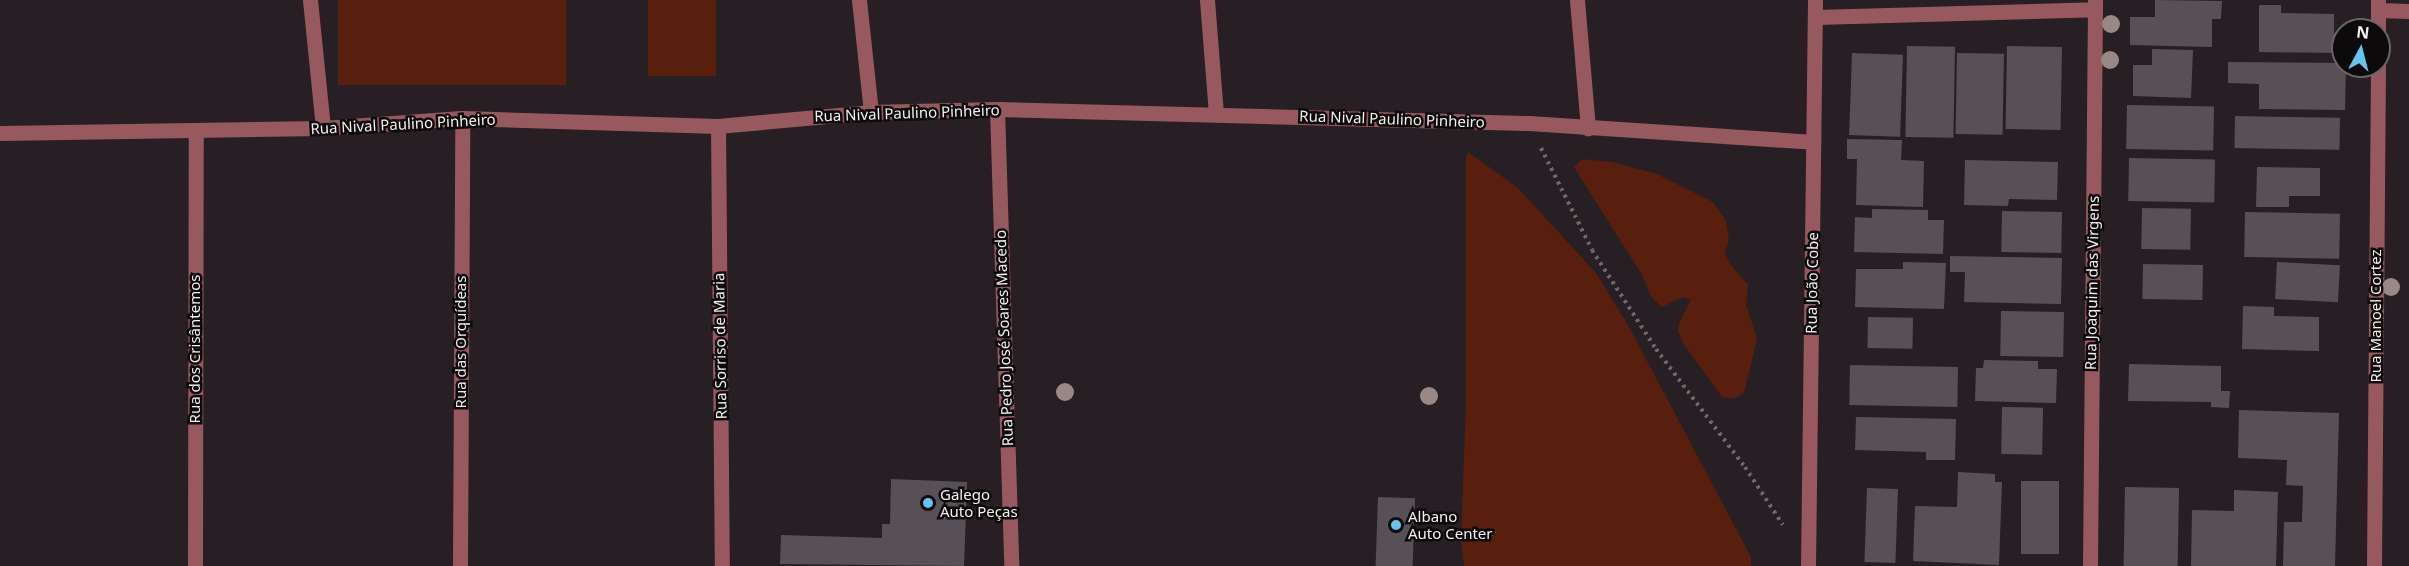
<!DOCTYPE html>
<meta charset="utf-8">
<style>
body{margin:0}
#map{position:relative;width:2409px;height:566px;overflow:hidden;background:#271f23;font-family:"Noto Sans",sans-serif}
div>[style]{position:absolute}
.green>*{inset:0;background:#581f0e;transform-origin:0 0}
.building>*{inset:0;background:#575157;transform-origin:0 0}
.path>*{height:4px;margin-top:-2px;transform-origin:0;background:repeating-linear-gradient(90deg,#6e686b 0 3px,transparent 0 7.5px)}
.street>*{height:15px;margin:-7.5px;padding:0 7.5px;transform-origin:7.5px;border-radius:7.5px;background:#97595f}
.trees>*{width:18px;height:18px;margin:-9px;border-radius:50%;background:#998885}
.dots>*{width:16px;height:16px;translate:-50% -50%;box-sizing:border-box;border:3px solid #0d0a0c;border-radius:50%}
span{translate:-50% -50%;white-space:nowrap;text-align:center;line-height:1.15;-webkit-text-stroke:5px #0d0a0c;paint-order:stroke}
.street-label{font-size:15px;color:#f3eef0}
.poi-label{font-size:15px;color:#f3eef0}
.left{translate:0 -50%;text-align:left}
.north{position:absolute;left:2331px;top:18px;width:60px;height:60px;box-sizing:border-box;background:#0d0a0c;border:2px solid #696567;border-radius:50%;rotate:7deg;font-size:16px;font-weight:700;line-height:24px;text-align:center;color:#f3eef0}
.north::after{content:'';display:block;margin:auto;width:21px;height:27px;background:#65c5ef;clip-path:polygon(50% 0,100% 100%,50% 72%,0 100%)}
</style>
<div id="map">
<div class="green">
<i style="left:338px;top:0;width:228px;height:85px"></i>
<i style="left:648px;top:0;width:68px;height:76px"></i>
<i style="clip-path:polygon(1468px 152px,1517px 187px,1596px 273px,1628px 325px,1751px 557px,1751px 566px,1464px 566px,1461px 542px,1466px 399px,1466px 157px)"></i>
<i style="clip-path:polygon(1582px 159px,1612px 162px,1657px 174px,1713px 202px,1726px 221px,1729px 240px,1725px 254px,1731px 265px,1748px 285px,1746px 304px,1757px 339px,1744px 393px,1734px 399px,1722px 397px,1683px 343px,1678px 331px,1680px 321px,1691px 299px,1683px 297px,1662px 307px,1652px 298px,1642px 275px,1574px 167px)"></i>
</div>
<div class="building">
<i style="clip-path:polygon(2155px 0,2222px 1px,2221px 19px,2212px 19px,2212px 47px,2130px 45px,2130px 17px,2155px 17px)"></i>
<i style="clip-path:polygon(2259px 5px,2281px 5px,2281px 13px,2334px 14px,2334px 53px,2259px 52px)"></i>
<i style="left:1907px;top:46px;width:48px;height:91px;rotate:1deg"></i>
<i style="left:2007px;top:46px;width:55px;height:83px;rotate:1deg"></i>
<i style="clip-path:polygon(2152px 49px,2193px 50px,2191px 98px,2133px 96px,2133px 65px,2152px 65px)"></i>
<i style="left:1852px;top:53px;width:51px;height:82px;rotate:2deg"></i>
<i style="left:1957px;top:53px;width:47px;height:81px;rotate:1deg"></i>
<i style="clip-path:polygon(2228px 62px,2343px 63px,2346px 66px,2345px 110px,2259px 109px,2259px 84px,2228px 83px)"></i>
<i style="left:2127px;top:105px;width:87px;height:44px;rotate:1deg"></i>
<i style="left:2235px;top:116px;width:105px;height:32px;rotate:1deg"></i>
<i style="clip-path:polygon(1847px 139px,1902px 140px,1901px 160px,1924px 161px,1923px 207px,1856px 205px,1857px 159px,1847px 159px)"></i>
<i style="left:2129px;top:158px;width:86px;height:43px;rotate:1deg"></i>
<i style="clip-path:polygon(1965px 160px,2058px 162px,2057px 200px,2009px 199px,2008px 206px,1964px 205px)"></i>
<i style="clip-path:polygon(2257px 167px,2320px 168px,2320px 196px,2289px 196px,2289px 207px,2256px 207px)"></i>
<i style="left:2142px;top:208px;width:49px;height:41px;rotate:1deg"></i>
<i style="clip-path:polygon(1872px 209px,1928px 210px,1928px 220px,1944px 220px,1943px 254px,1854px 252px,1855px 217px,1872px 218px)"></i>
<i style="left:2002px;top:211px;width:60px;height:41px;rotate:1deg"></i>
<i style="left:2245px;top:212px;width:95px;height:45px;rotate:1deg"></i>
<i style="clip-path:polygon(1950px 256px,2062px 258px,2061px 304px,1964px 302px,1965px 272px,1950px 272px)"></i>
<i style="clip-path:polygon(1903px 262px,1946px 263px,1944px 309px,1855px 307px,1856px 269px,1903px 269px)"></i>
<i style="left:2277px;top:262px;width:63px;height:37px;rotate:3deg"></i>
<i style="left:2143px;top:264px;width:60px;height:35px;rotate:1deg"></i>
<i style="clip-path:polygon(2243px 306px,2274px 307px,2274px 316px,2319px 317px,2319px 351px,2242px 349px)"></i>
<i style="left:2001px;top:311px;width:63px;height:45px;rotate:1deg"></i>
<i style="left:1868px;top:317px;width:45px;height:31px;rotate:1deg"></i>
<i style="clip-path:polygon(1984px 360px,2038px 361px,2038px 369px,2057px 369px,2056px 403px,1975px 401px,1976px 368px,1983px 368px)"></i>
<i style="clip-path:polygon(2129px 364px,2221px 366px,2221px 391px,2230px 391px,2229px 408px,2211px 407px,2211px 402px,2128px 401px)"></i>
<i style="left:1850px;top:365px;width:108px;height:40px;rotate:1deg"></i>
<i style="left:2002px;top:407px;width:41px;height:47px;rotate:1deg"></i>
<i style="clip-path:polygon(2239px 410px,2339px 413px,2335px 566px,2283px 566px,2284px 522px,2302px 522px,2303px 486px,2286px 485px,2287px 460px,2238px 458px)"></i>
<i style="clip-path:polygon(1856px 417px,1956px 419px,1955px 460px,1926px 460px,1926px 452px,1855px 450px)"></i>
<i style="clip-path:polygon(1958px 472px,1995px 474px,1995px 482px,2002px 482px,1999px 565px,1913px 561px,1915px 506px,1957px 507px)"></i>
<i style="clip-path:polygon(891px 479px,967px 482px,964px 566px,780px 564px,781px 535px,882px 538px,882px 524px,890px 524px)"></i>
<i style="left:2021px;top:481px;width:38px;height:73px"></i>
<i style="left:2125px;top:487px;width:54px;height:79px;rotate:1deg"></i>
<i style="left:1867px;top:488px;width:31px;height:74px;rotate:2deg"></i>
<i style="clip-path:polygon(2234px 490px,2278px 492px,2276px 566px,2191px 566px,2192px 510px,2234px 511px)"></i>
<i style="left:1378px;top:497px;width:37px;height:69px;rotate:2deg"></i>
</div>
<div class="path">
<i style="left:1541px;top:148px;width:114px;rotate:63.4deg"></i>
<i style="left:1592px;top:250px;width:118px;rotate:57.1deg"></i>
<i style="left:1656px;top:349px;width:148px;rotate:53deg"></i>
<i style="left:1745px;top:467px;width:69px;rotate:56.8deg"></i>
</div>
<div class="street">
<i style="left:310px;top:0;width:129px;rotate:84.2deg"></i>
<i style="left:859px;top:0;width:113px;rotate:83.9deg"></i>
<i style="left:1207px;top:0;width:114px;rotate:85.5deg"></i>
<i style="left:1577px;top:0;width:129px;rotate:85.1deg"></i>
<i style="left:2378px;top:10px;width:31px;rotate:2deg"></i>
<i style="left:1816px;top:17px;width:279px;rotate:-1.6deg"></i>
<i style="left:2378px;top:30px;width:30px;rotate:-90deg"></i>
<i style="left:997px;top:109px;width:457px;rotate:88.2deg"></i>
<i style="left:718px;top:126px;width:440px;rotate:89.5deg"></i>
<i style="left:0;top:133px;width:323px;rotate:-0.9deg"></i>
<i style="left:323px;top:128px;width:139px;rotate:-4.1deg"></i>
<i style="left:462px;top:118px;width:256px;rotate:1.8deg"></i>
<i style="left:718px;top:126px;width:154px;rotate:-5.2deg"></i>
<i style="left:871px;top:112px;width:126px;rotate:-1.4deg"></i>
<i style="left:997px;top:109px;width:532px;rotate:1.51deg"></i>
<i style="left:1529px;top:123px;width:285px;rotate:3.8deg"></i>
<i style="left:195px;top:566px;width:434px;rotate:-89.9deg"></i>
<i style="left:460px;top:566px;width:448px;rotate:-89.7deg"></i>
<i style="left:1808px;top:566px;width:566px;rotate:-89.29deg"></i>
<i style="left:2090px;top:566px;width:566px;rotate:-89.49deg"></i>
<i style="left:2374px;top:566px;width:500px;rotate:-89.54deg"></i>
</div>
<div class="trees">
<i style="left:2111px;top:24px"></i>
<i style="left:2110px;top:60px"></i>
<i style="left:2391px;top:287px"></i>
<i style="left:1065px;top:392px"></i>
<i style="left:1429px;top:396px"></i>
</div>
<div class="dots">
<i style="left:928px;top:503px;background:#65c5ef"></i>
<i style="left:1396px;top:525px;background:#65c5ef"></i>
</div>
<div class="street-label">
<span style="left:907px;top:113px;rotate:-2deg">Rua Nival Paulino Pinheiro</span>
<span style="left:1392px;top:119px;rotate:2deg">Rua Nival Paulino Pinheiro</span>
<span style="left:403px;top:124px;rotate:-3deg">Rua Nival Paulino Pinheiro</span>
<span style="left:1812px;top:283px;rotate:-89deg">Rua João Cobe</span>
<span style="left:2092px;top:283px;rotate:-89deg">Rua Joaquim das Virgens</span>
<span style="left:2376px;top:316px;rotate:-90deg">Rua Manoel Cortez</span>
<span style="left:1004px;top:338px;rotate:-92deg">Rua Pedro José Soares Macedo</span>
<span style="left:461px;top:342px;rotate:-90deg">Rua das Orquídeas</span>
<span style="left:720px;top:346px;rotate:-91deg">Rua Sorriso de Maria</span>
<span style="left:195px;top:349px;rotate:-90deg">Rua dos Crisântemos</span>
</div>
<div class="poi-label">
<span class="left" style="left:940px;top:503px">Galego<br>Auto Peças</span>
<span class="left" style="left:1408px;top:525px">Albano<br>Auto Center</span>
</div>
<div class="north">N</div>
</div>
